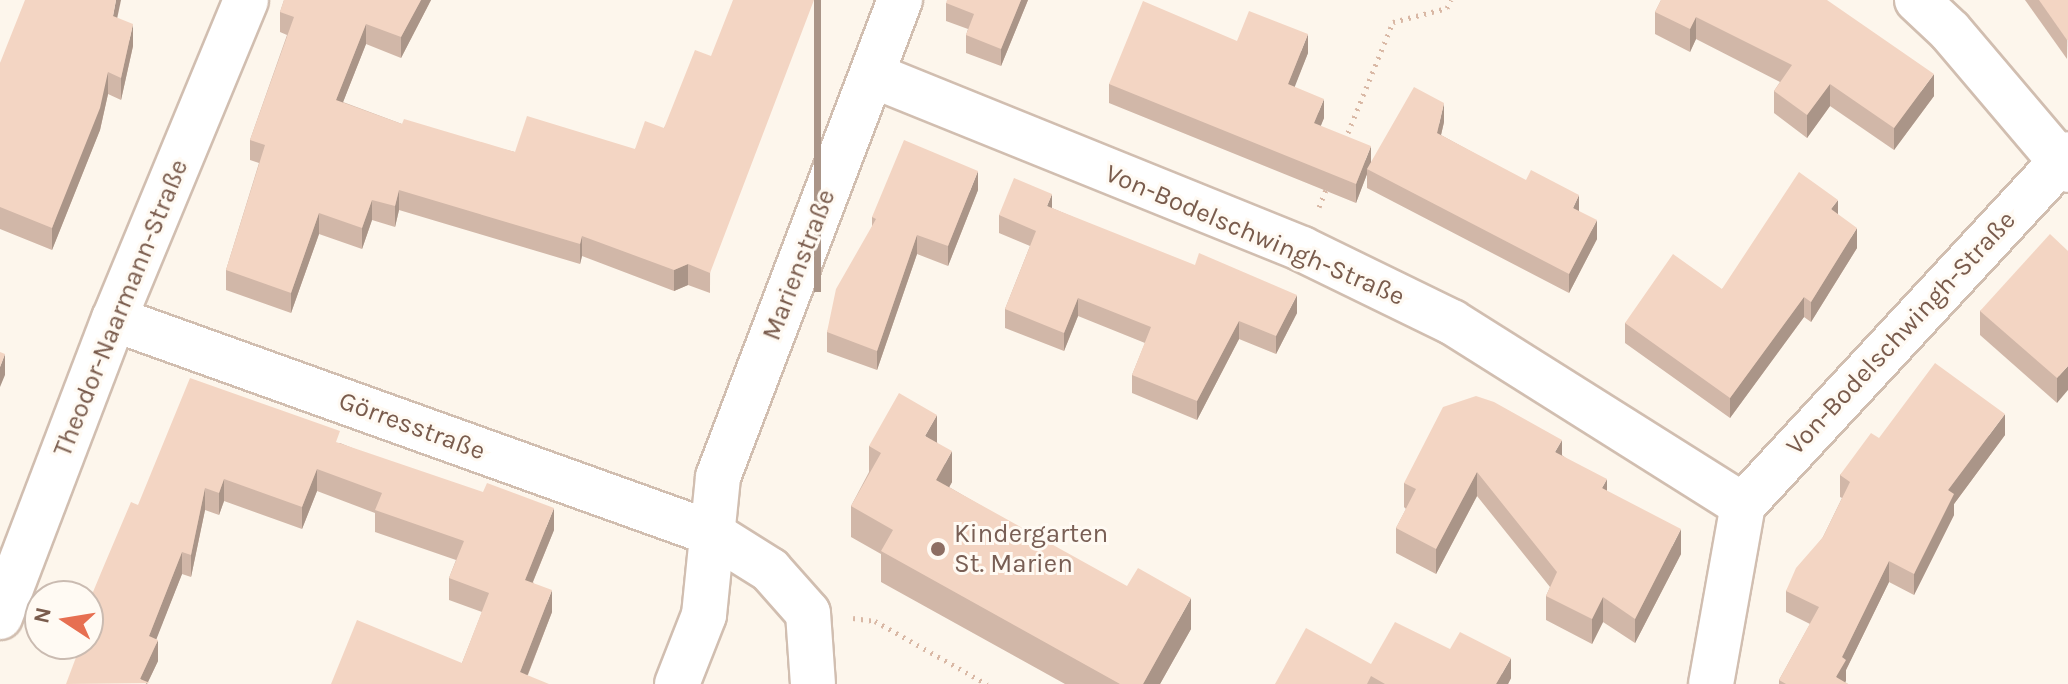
<!DOCTYPE html>
<meta charset="utf-8">
<style>
body{margin:0}
#map{position:relative;width:2068px;height:684px;overflow:hidden;background:#fdf6ec;font-family:Karla,sans-serif}
div>[style]{position:absolute}
.path>*{height:5px;margin-top:-2.5px;transform-origin:0;background:repeating-linear-gradient(90deg,#d9b8a5 0 2px,transparent 0 8px)}
.roads{filter:drop-shadow(2px 0 #d1beb0) drop-shadow(-2px 0 #d1beb0) drop-shadow(0 2px #d1beb0) drop-shadow(0 -2px #d1beb0)}
.street>*{height:44px;margin:-22px;padding:0 22px;transform-origin:22px;border-radius:22px;background:#fff}
.wall>*{inset:0;background:#d1b7a8}
.shaded-wall>*{inset:0;background:#aa9588;transform-origin:0 0}
.building>*{inset:0;background:#f3d5c3}
.dots>*{width:22px;height:22px;translate:-50% -50%;box-sizing:border-box;border:4px solid #fffaf3;border-radius:50%}
span{translate:-50% -50%;white-space:nowrap;text-align:center;line-height:1.15;-webkit-text-stroke:6px #fffaf3;paint-order:stroke}
.street-label{font-size:26px;color:#7a5c4d}
.education-label{font-size:26px;color:#785e54}
.left{translate:0 -50%;text-align:left}
.north{position:absolute;left:24px;top:580px;width:80px;height:80px;box-sizing:border-box;background:#fffaf3;border:2px solid #cabbb1;border-radius:50%;rotate:282deg;font-size:22px;font-weight:700;line-height:32px;text-align:center;color:#7a5c4d}
.north::after{content:'';display:block;margin:auto;width:28px;height:36px;background:#e76f51;clip-path:polygon(50% 0,100% 100%,50% 72%,0 100%)}
</style>
<div id="map">
<div class="path">
<i style="left:1345px;top:140px;width:127px;rotate:-67.9deg"></i>
<i style="left:1393px;top:22px;width:56px;rotate:-14.5deg"></i>
<i style="left:1447px;top:8px;width:9px;rotate:-63deg"></i>
<i style="left:1319px;top:207px;width:22px;rotate:-68deg"></i>
<i style="left:853px;top:618px;width:22px;rotate:8deg"></i>
<i style="left:875px;top:621px;width:129px;rotate:29.4deg"></i>
</div>
<div class="roads">
<div class="street">
<i style="left:1917px;top:0;width:45px;rotate:43.2deg"></i>
<i style="left:1950px;top:31px;width:182px;rotate:49.7deg"></i>
<i style="left:872px;top:75px;width:464px;rotate:22deg"></i>
<i style="left:1302px;top:249px;width:167px;rotate:26deg"></i>
<i style="left:1452px;top:322px;width:344px;rotate:32.2deg"></i>
<i style="left:114px;top:319px;width:634px;rotate:19.72deg"></i>
<i style="left:711px;top:533px;width:70px;rotate:32.1deg"></i>
<i style="left:770px;top:570px;width:57px;rotate:48.5deg"></i>
<i style="left:808px;top:613px;width:71px;rotate:86deg"></i>
<i style="left:0;top:617px;width:319px;rotate:-69.1deg"></i>
<i style="left:114px;top:319px;width:345px;rotate:-67.5deg"></i>
<i style="left:677px;top:684px;width:74px;rotate:-68.6deg"></i>
<i style="left:704px;top:615px;width:139px;rotate:-84.2deg"></i>
<i style="left:718px;top:477px;width:511px;rotate:-69.12deg"></i>
<i style="left:1711px;top:684px;width:182px;rotate:-79.9deg"></i>
<i style="left:1743px;top:505px;width:478px;rotate:-47.2deg"></i>
</div>
</div>
<div class="wall">
<i style="clip-path:polygon(284px 0,431px 0,401px 58px,366px 44px,343px 102px,402px 124px,515px 152px,635px 149px,664px 128px,711px 56px,710px 293px,688px 285px,674px 291px,582px 256px,580px 264px,399px 210px,395px 227px,372px 220px,362px 249px,319px 234px,291px 313px,226px 290px,226px 270px,259px 163px,250px 160px,250px 140px,287px 35px,280px 32px,280px 12px)"></i>
<i style="clip-path:polygon(1028px 0,1001px 66px,966px 53px,966px 35px,968px 29px,946px 21px,946px 3px)"></i>
<i style="clip-path:polygon(1661px 0,1934px 96px,1894px 150px,1830px 106px,1807px 138px,1774px 113px,1774px 91px,1780px 82px,1696px 39px,1690px 52px,1655px 34px,1655px 12px)"></i>
<i style="clip-path:polygon(2025px 0,2068px 0,2067px 59px)"></i>
<i style="clip-path:polygon(117px 18px,133px 46px,121px 100px,108px 94px,100px 130px,52px 250px,0 229px,0 63px)"></i>
<i style="clip-path:polygon(1237px 41px,1308px 53px,1294px 87px,1324px 118px,1320px 126px,1371px 164px,1444px 122px,1441px 135px,1579px 211px,1597px 239px,1569px 293px,1367px 188px,1367px 174px,1356px 203px,1109px 103px,1109px 84px)"></i>
<i style="clip-path:polygon(978px 190px,948px 266px,917px 254px,877px 370px,827px 352px,827px 332px,872px 227px,872px 217px)"></i>
<i style="clip-path:polygon(1052px 208px,1297px 313px,1276px 354px,1239px 339px,1197px 420px,1132px 393px,1132px 375px,1145px 343px,1078px 316px,1064px 351px,1005px 328px,1005px 309px,1030px 246px,999px 233px,999px 215px)"></i>
<i style="clip-path:polygon(1838px 215px,1857px 248px,1811px 322px,1804px 317px,1730px 418px,1625px 343px,1625px 323px,1722px 289px)"></i>
<i style="clip-path:polygon(2068px 251px,2057px 403px,1980px 335px,1980px 311px)"></i>
<i style="clip-path:polygon(2005px 435px,1954px 504px,1954px 515px,1914px 595px,1889px 582px,1846px 670px,1845px 682px,1848px 684px,1779px 684px,1779px 680px,1810px 624px,1786px 612px,1786px 591px,1823px 537px,1842px 498px,1840px 497px,1840px 475px,1879px 438px)"></i>
<i style="clip-path:polygon(937px 442px,952px 482px,949px 487px,1191px 629px,1160px 684px,1065px 684px,881px 582px,881px 554px,851px 537px,851px 506px,869px 472px,869px 446px)"></i>
<i style="clip-path:polygon(340px 443px,554px 530px,533px 582px,552px 612px,528px 675px,462px 663px,482px 612px,449px 600px,449px 578px,456px 560px,375px 532px,375px 513px,317px 491px,302px 529px,224px 501px,219px 515px,205px 510px,191px 577px,182px 574px,156px 639px,158px 661px,148px 682px,79px 649px,79px 644px,88px 644px,138px 505px)"></i>
<i style="clip-path:polygon(1562px 455px,1607px 491px,1681px 554px,1635px 643px,1603px 622px,1592px 644px,1546px 620px,1546px 596px,1550px 587px,1477px 496px,1436px 574px,1396px 553px,1396px 528px,1406px 509px,1404px 507px,1404px 483px)"></i>
<i style="clip-path:polygon(1450px 649px,1511px 678px,1508px 684px,1275px 684px)"></i>
</div>
<div class="shaded-wall">
<i style="clip-path:polygon(116px 0,121px 0,113px 38px,113px 16px)"></i>
<i style="clip-path:polygon(421px 0,431px 0,401px 58px,401px 37px)"></i>
<i style="left:814px;top:0;width:7px;height:292px"></i>
<i style="clip-path:polygon(1021px 0,1028px 0,1001px 66px,1001px 49px)"></i>
<i style="clip-path:polygon(1696px 17px,1696px 39px,1690px 52px,1690px 29px)"></i>
<i style="clip-path:polygon(133px 24px,133px 46px,121px 100px,121px 78px)"></i>
<i style="clip-path:polygon(366px 24px,366px 44px,336px 120px,336px 100px)"></i>
<i style="clip-path:polygon(1308px 34px,1308px 53px,1288px 104px,1288px 84px)"></i>
<i style="clip-path:polygon(108px 72px,108px 94px,100px 130px,52px 250px,52px 228px)"></i>
<i style="clip-path:polygon(1934px 74px,1934px 96px,1894px 150px,1894px 128px)"></i>
<i style="clip-path:polygon(1830px 84px,1830px 106px,1807px 138px,1807px 115px)"></i>
<i style="clip-path:polygon(1324px 99px,1324px 118px,1314px 143px,1314px 123px)"></i>
<i style="clip-path:polygon(1444px 103px,1444px 122px,1437px 152px,1437px 133px)"></i>
<i style="clip-path:polygon(1371px 146px,1371px 166px,1367px 169px,1367px 174px,1356px 203px,1356px 184px)"></i>
<i style="clip-path:polygon(978px 171px,978px 190px,948px 266px,948px 246px)"></i>
<i style="clip-path:polygon(399px 190px,399px 210px,395px 227px,395px 206px)"></i>
<i style="clip-path:polygon(1052px 194px,1052px 212px,1047px 206px)"></i>
<i style="clip-path:polygon(1579px 195px,1579px 214px,1573px 208px)"></i>
<i style="clip-path:polygon(372px 200px,372px 220px,362px 249px,362px 228px)"></i>
<i style="clip-path:polygon(1838px 200px,1838px 220px,1831px 209px)"></i>
<i style="clip-path:polygon(319px 213px,319px 234px,291px 313px,291px 293px)"></i>
<i style="clip-path:polygon(1597px 220px,1597px 239px,1569px 293px,1569px 274px)"></i>
<i style="clip-path:polygon(1857px 228px,1857px 248px,1811px 322px,1811px 302px)"></i>
<i style="clip-path:polygon(917px 235px,917px 254px,877px 370px,877px 351px)"></i>
<i style="clip-path:polygon(582px 236px,582px 256px,580px 264px,580px 244px)"></i>
<i style="clip-path:polygon(688px 264px,688px 285px,674px 291px,674px 270px)"></i>
<i style="clip-path:polygon(1297px 295px,1297px 313px,1276px 354px,1276px 336px)"></i>
<i style="clip-path:polygon(1804px 297px,1804px 317px,1730px 418px,1730px 398px)"></i>
<i style="clip-path:polygon(1078px 298px,1078px 316px,1064px 351px,1064px 333px)"></i>
<i style="clip-path:polygon(1239px 321px,1239px 339px,1197px 420px,1197px 401px)"></i>
<i style="clip-path:polygon(5px 354px,5px 375px,0 387px,0 367px)"></i>
<i style="clip-path:polygon(2068px 366px,2068px 390px,2057px 403px,2057px 378px)"></i>
<i style="clip-path:polygon(2005px 414px,2005px 435px,1954px 504px,1954px 515px,1914px 595px,1914px 574px,1948px 490px)"></i>
<i style="clip-path:polygon(937px 415px,937px 445px,925px 436px)"></i>
<i style="clip-path:polygon(1562px 440px,1562px 465px,1555px 452px)"></i>
<i style="clip-path:polygon(952px 451px,952px 482px,936px 511px,936px 480px)"></i>
<i style="clip-path:polygon(317px 469px,317px 491px,302px 529px,302px 507px)"></i>
<i style="clip-path:polygon(1477px 472px,1477px 496px,1436px 574px,1436px 549px)"></i>
<i style="clip-path:polygon(224px 479px,224px 501px,219px 515px,219px 493px)"></i>
<i style="clip-path:polygon(1607px 479px,1607px 503px,1602px 488px)"></i>
<i style="clip-path:polygon(205px 488px,205px 510px,191px 577px,191px 555px)"></i>
<i style="clip-path:polygon(554px 508px,554px 530px,525px 601px,525px 580px)"></i>
<i style="clip-path:polygon(1681px 529px,1681px 554px,1635px 643px,1635px 619px)"></i>
<i style="clip-path:polygon(182px 552px,182px 574px,149px 658px,149px 636px)"></i>
<i style="clip-path:polygon(1889px 561px,1889px 582px,1846px 670px,1846px 681px,1844px 684px,1836px 677px,1842px 657px)"></i>
<i style="clip-path:polygon(552px 590px,552px 612px,524px 684px,520px 672px)"></i>
<i style="clip-path:polygon(1603px 597px,1603px 622px,1592px 644px,1592px 619px)"></i>
<i style="clip-path:polygon(1191px 598px,1191px 629px,1160px 684px,1143px 684px)"></i>
<i style="clip-path:polygon(158px 640px,158px 661px,147px 684px,140px 679px)"></i>
<i style="clip-path:polygon(1511px 658px,1511px 678px,1508px 684px,1496px 684px)"></i>
</div>
<div class="building">
<i style="clip-path:polygon(25px 0,116px 0,113px 16px,133px 24px,121px 78px,108px 72px,100px 108px,52px 228px,0 207px,0 63px)"></i>
<i style="clip-path:polygon(284px 0,421px 0,401px 37px,366px 24px,336px 100px,402px 124px,404px 119px,515px 152px,527px 116px,635px 149px,645px 121px,664px 128px,695px 50px,711px 56px,733px 0,814px 0,710px 273px,688px 264px,674px 270px,582px 236px,580px 244px,399px 190px,395px 206px,372px 200px,362px 228px,319px 213px,291px 293px,226px 270px,265px 145px,250px 140px,294px 17px,280px 12px)"></i>
<i style="clip-path:polygon(947px 0,1021px 0,1001px 49px,966px 35px,974px 14px,946px 3px)"></i>
<i style="clip-path:polygon(1661px 0,1827px 0,1934px 74px,1894px 128px,1830px 84px,1807px 115px,1774px 91px,1792px 65px,1696px 17px,1690px 29px,1655px 12px)"></i>
<i style="clip-path:polygon(2039px 0,2068px 0,2068px 40px,2067px 40px)"></i>
<i style="clip-path:polygon(1143px 1px,1237px 41px,1249px 11px,1308px 34px,1288px 84px,1324px 99px,1314px 123px,1371px 146px,1356px 184px,1109px 84px)"></i>
<i style="clip-path:polygon(1414px 87px,1444px 103px,1437px 133px,1526px 180px,1531px 170px,1579px 195px,1573px 208px,1597px 220px,1569px 274px,1367px 169px)"></i>
<i style="clip-path:polygon(904px 140px,978px 171px,948px 246px,917px 235px,877px 351px,827px 332px,836px 289px,876px 219px,872px 217px)"></i>
<i style="clip-path:polygon(1799px 172px,1838px 200px,1831px 209px,1857px 228px,1811px 302px,1804px 297px,1730px 398px,1625px 323px,1673px 254px,1722px 289px)"></i>
<i style="clip-path:polygon(1014px 178px,1052px 194px,1047px 206px,1195px 265px,1199px 253px,1297px 295px,1276px 336px,1239px 321px,1197px 401px,1132px 375px,1151px 327px,1078px 298px,1064px 333px,1005px 309px,1036px 231px,999px 215px)"></i>
<i style="clip-path:polygon(2050px 234px,2068px 251px,2068px 366px,2057px 378px,1980px 311px)"></i>
<i style="clip-path:polygon(0 352px,5px 354px,0 367px)"></i>
<i style="clip-path:polygon(1935px 363px,2005px 414px,1948px 490px,1954px 494px,1914px 574px,1889px 561px,1842px 657px,1846px 660px,1836px 677px,1848px 684px,1786px 684px,1779px 680px,1819px 607px,1786px 591px,1796px 568px,1823px 537px,1850px 482px,1840px 475px,1871px 433px,1879px 438px)"></i>
<i style="clip-path:polygon(190px 378px,340px 431px,336px 442px,483px 492px,487px 483px,554px 508px,525px 580px,552px 590px,520px 672px,549px 684px,331px 684px,357px 620px,462px 663px,489px 593px,449px 578px,464px 541px,375px 510px,382px 493px,317px 469px,302px 507px,224px 479px,219px 493px,205px 488px,191px 555px,182px 552px,149px 636px,158px 640px,140px 679px,150px 683px,66px 684px,81px 644px,88px 644px,88px 604px,103px 568px,131px 502px,138px 505px)"></i>
<i style="clip-path:polygon(899px 393px,937px 415px,925px 436px,952px 451px,936px 480px,1127px 586px,1138px 568px,1191px 598px,1143px 684px,1120px 684px,881px 551px,893px 530px,851px 506px,881px 453px,869px 446px)"></i>
<i style="clip-path:polygon(1476px 396px,1494px 402px,1562px 440px,1555px 452px,1607px 479px,1602px 488px,1681px 529px,1635px 619px,1603px 597px,1592px 619px,1546px 596px,1557px 572px,1477px 472px,1436px 549px,1396px 528px,1416px 489px,1404px 483px,1443px 407px)"></i>
<i style="clip-path:polygon(1395px 622px,1450px 649px,1460px 632px,1511px 658px,1496px 684px,1385px 684px,1371px 676px,1367px 684px,1275px 684px,1306px 628px,1371px 664px)"></i>
</div>
<div class="dots">
<i style="left:938px;top:549px;background:#8d6e63"></i>
</div>
<div class="street-label">
<span style="left:1255px;top:235px;rotate:23deg">Von-Bodelschwingh-Straße</span>
<span style="left:799px;top:265px;rotate:-69deg">Marienstraße</span>
<span style="left:121px;top:308px;rotate:-68deg">Theodor-Naarmann-Straße</span>
<span style="left:1901px;top:333px;rotate:-47deg">Von-Bodelschwingh-Straße</span>
<span style="left:412px;top:426px;rotate:20deg">Görresstraße</span>
</div>
<div class="education-label">
<span class="left" style="left:954px;top:549px">Kindergarten<br>St. Marien</span>
</div>
<div class="north">N</div>
</div>
